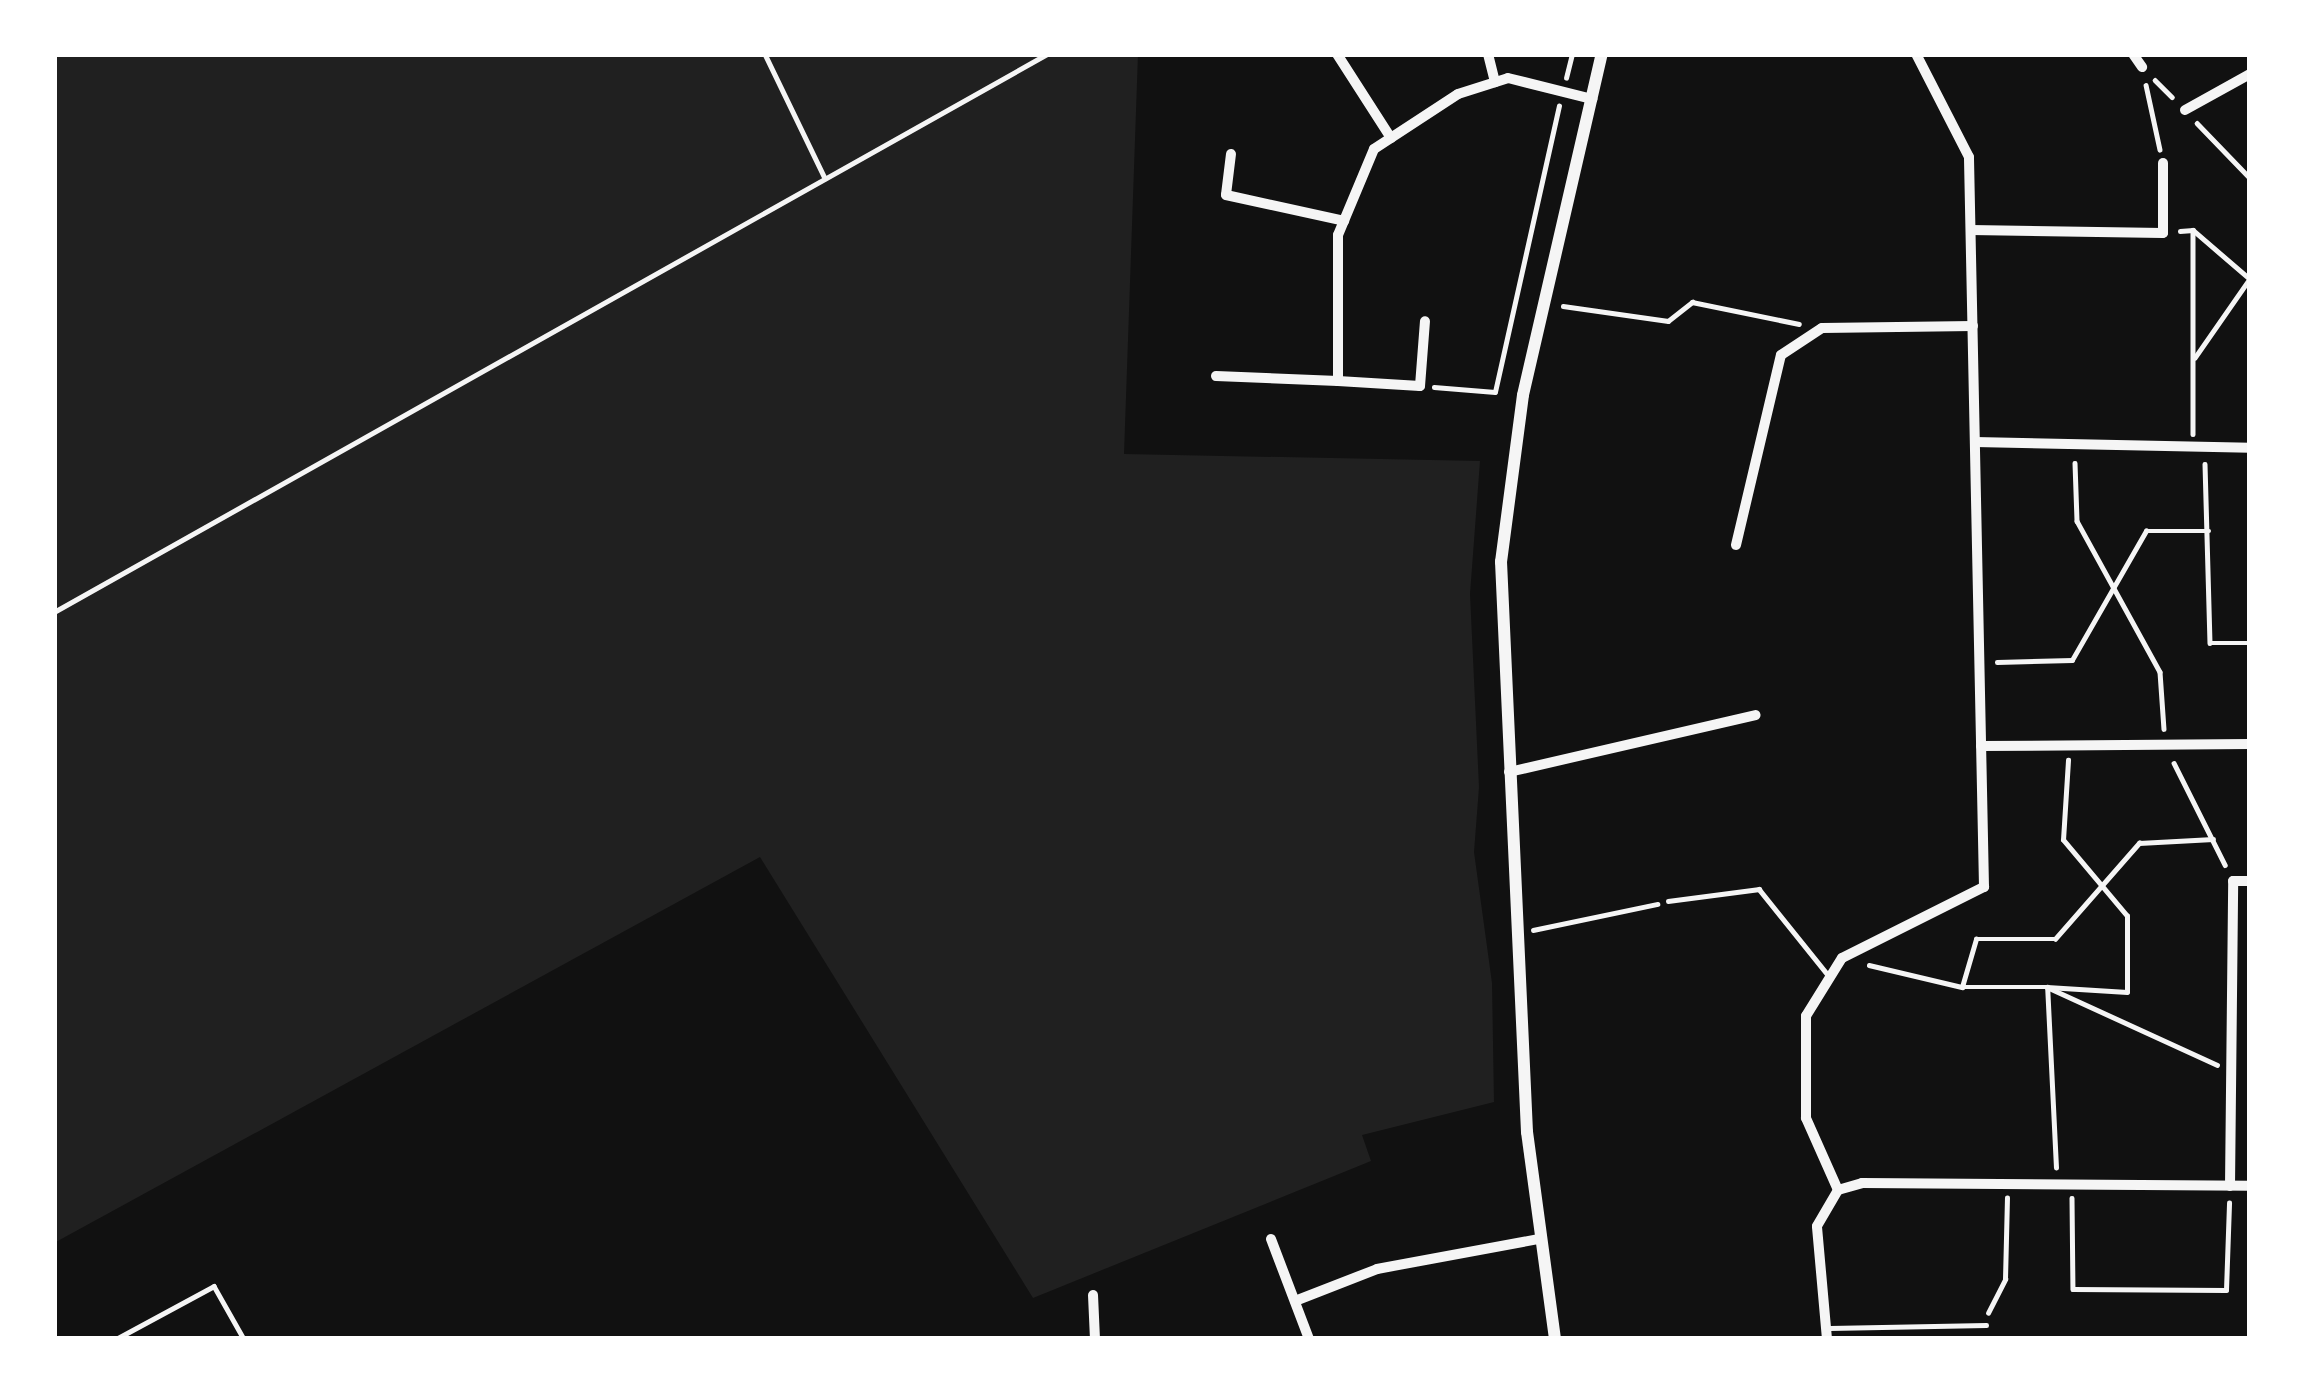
<!DOCTYPE html>
<style>
body{margin:0}
#map{position:relative;width:2304px;height:1393px;overflow:hidden;background:#111;font-family:Cabin,sans-serif}
div>[style]{position:absolute}
.green>*{inset:0;background:#202020}
.path>*{height:4.5px;margin:-2.25px;padding:0 2.25px;transform-origin:2.25px;border-radius:2.25px;background:#f5f5f5}
.service>*{height:4.5px;margin:-2.25px;padding:0 2.25px;transform-origin:2.25px;border-radius:2.25px;background:#f5f5f5}
.minor>*{height:10px;margin:-5px;padding:0 5px;transform-origin:5px;border-radius:5px;background:#f5f5f5}
.tertiary>*{height:12px;margin:-6px;padding:0 6px;transform-origin:6px;border-radius:6px;background:#f5f5f5}
span{translate:-50% -50%;white-space:nowrap;text-align:center;line-height:1.15;-webkit-text-stroke:9px #fff;paint-order:stroke}
.frame{position:absolute;inset:0;border:57px solid #fff;pointer-events:none}
</style>
<div id="map">
<div class="green">
<i style="clip-path:polygon(54px 54px,1138px 54px,1124px 454px,1480px 461px,1470px 594px,1479px 787px,1474px 852px,1492px 983px,1494px 1102px,1362px 1135px,1371px 1161px,1033px 1298px,760px 857px,54px 1243px)"></i>
</div>
<div class="path">
<i style="left:765px;top:54px;width:138px;rotate:64.2deg"></i>
<i style="left:1566px;top:78px;width:25px;rotate:-76deg"></i>
<i style="left:2155px;top:80px;width:24px;rotate:45deg"></i>
<i style="left:2146px;top:85px;width:66px;rotate:77.8deg"></i>
<i style="left:2197px;top:123px;width:76px;rotate:46.1deg"></i>
<i style="left:2193px;top:230px;width:75px;rotate:40.7deg"></i>
<i style="left:2250px;top:279px;width:96px;rotate:124.8deg"></i>
<i style="left:2180px;top:231px;width:13px;rotate:-4deg"></i>
<i style="left:2193px;top:230px;width:204px;rotate:90deg"></i>
<i style="left:1563px;top:306px;width:106px;rotate:8.1deg"></i>
<i style="left:1668px;top:321px;width:31px;rotate:-38deg"></i>
<i style="left:1692px;top:302px;width:109px;rotate:11.6deg"></i>
<i style="left:1434px;top:387px;width:61px;rotate:4.7deg"></i>
<i style="left:1495px;top:392px;width:293px;rotate:-77.4deg"></i>
<i style="left:2075px;top:463px;width:58px;rotate:88deg"></i>
<i style="left:2077px;top:521px;width:172px;rotate:61.2deg"></i>
<i style="left:2160px;top:672px;width:57px;rotate:86deg"></i>
<i style="left:2205px;top:464px;width:179px;rotate:88.4deg"></i>
<i style="left:2210px;top:643px;width:40px"></i>
<i style="left:54px;top:612px;width:1139px;rotate:-29.33deg"></i>
<i style="left:1997px;top:662px;width:75px;rotate:-1.5deg"></i>
<i style="left:2072px;top:660px;width:149px;rotate:-60.2deg"></i>
<i style="left:2146px;top:531px;width:63px"></i>
<i style="left:2174px;top:763px;width:114px;rotate:63.4deg"></i>
<i style="left:1533px;top:930px;width:127px;rotate:-11.8deg"></i>
<i style="left:1869px;top:965px;width:96px;rotate:13.3deg"></i>
<i style="left:1962px;top:987px;width:85px"></i>
<i style="left:2047px;top:987px;width:187px;rotate:24.6deg"></i>
<i style="left:1962px;top:987px;width:50px;rotate:-73.7deg"></i>
<i style="left:1976px;top:939px;width:79px"></i>
<i style="left:2055px;top:939px;width:128px;rotate:-48.8deg"></i>
<i style="left:2139px;top:843px;width:74px;rotate:-3.1deg"></i>
<i style="left:2056px;top:1168px;width:181px;rotate:-92.8deg"></i>
<i style="left:2047px;top:987px;width:80px;rotate:3.6deg"></i>
<i style="left:2127px;top:992px;width:76px;rotate:-90deg"></i>
<i style="left:2127px;top:916px;width:99px;rotate:-130.1deg"></i>
<i style="left:2063px;top:840px;width:80px;rotate:-86.4deg"></i>
<i style="left:2072px;top:1198px;width:91px;rotate:89.4deg"></i>
<i style="left:2073px;top:1289px;width:153px;rotate:0.4deg"></i>
<i style="left:2226px;top:1290px;width:87px;rotate:-88deg"></i>
<i style="left:1988px;top:1313px;width:38px;rotate:-63deg"></i>
<i style="left:2005px;top:1279px;width:81px;rotate:-88.6deg"></i>
</div>
<div class="service">
<i style="left:1668px;top:901px;width:92px;rotate:-7.5deg"></i>
<i style="left:1759px;top:889px;width:112px;rotate:51.2deg"></i>
<i style="left:1830px;top:1328px;width:156px;rotate:-1.1deg"></i>
<i style="left:116px;top:1339px;width:111px;rotate:-28.4deg"></i>
<i style="left:214px;top:1286px;width:61px;rotate:60.5deg"></i>
</div>
<div class="minor">
<i style="left:1337px;top:54px;width:100px;rotate:57.3deg"></i>
<i style="left:1488px;top:54px;width:29px;rotate:76deg"></i>
<i style="left:2133px;top:54px;width:16px;rotate:55deg"></i>
<i style="left:2185px;top:110px;width:74px;rotate:-29deg"></i>
<i style="left:1231px;top:154px;width:41px;rotate:97deg"></i>
<i style="left:1226px;top:195px;width:121px;rotate:12.4deg"></i>
<i style="left:1971px;top:230px;width:192px;rotate:0.9deg"></i>
<i style="left:2163px;top:233px;width:70px;rotate:-90deg"></i>
<i style="left:1216px;top:376px;width:122px;rotate:2.3deg"></i>
<i style="left:1338px;top:381px;width:146px;rotate:-90deg"></i>
<i style="left:1338px;top:235px;width:93px;rotate:-67.3deg"></i>
<i style="left:1374px;top:149px;width:100px;rotate:-33.2deg"></i>
<i style="left:1458px;top:94px;width:52px;rotate:-17.7deg"></i>
<i style="left:1508px;top:78px;width:87px;rotate:14deg"></i>
<i style="left:1338px;top:381px;width:82px;rotate:3.5deg"></i>
<i style="left:1420px;top:386px;width:65px;rotate:-85.6deg"></i>
<i style="left:1975px;top:442px;width:275px;rotate:1.2deg"></i>
<i style="left:1736px;top:545px;width:195px;rotate:-76.7deg"></i>
<i style="left:1781px;top:355px;width:49px;rotate:-33.4deg"></i>
<i style="left:1822px;top:328px;width:151px;rotate:-0.8deg"></i>
<i style="left:1981px;top:746px;width:269px;rotate:-0.4deg"></i>
<i style="left:1509px;top:772px;width:253px;rotate:-13deg"></i>
<i style="left:2230px;top:1186px;width:305px;rotate:-89.4deg"></i>
<i style="left:2233px;top:881px;width:17px"></i>
<i style="left:1838px;top:1190px;width:79px;rotate:-114deg"></i>
<i style="left:1806px;top:1118px;width:102px;rotate:-90deg"></i>
<i style="left:1806px;top:1016px;width:68px;rotate:-58.2deg"></i>
<i style="left:1842px;top:958px;width:159px;rotate:-26.6deg"></i>
<i style="left:1984px;top:887px;width:730px;rotate:-91.18deg"></i>
<i style="left:1969px;top:157px;width:116px;rotate:-117.2deg"></i>
<i style="left:1838px;top:1190px;width:25px;rotate:-16deg"></i>
<i style="left:1862px;top:1183px;width:388px;rotate:0.4deg"></i>
<i style="left:1271px;top:1239px;width:107px;rotate:69.2deg"></i>
<i style="left:1093px;top:1295px;width:44px;rotate:87.4deg"></i>
<i style="left:1295px;top:1301px;width:88px;rotate:-21.3deg"></i>
<i style="left:1377px;top:1269px;width:165px;rotate:-10.5deg"></i>
<i style="left:1827px;top:1339px;width:113px;rotate:-95.1deg"></i>
<i style="left:1817px;top:1226px;width:42px;rotate:-59.7deg"></i>
</div>
<div class="tertiary">
<i style="left:1555px;top:1339px;width:209px;rotate:-97.7deg"></i>
<i style="left:1527px;top:1132px;width:571px;rotate:-92.61deg"></i>
<i style="left:1501px;top:562px;width:168px;rotate:-82.5deg"></i>
<i style="left:1523px;top:395px;width:350px;rotate:-77deg"></i>
</div>
<div class="frame"></div>
</div>
